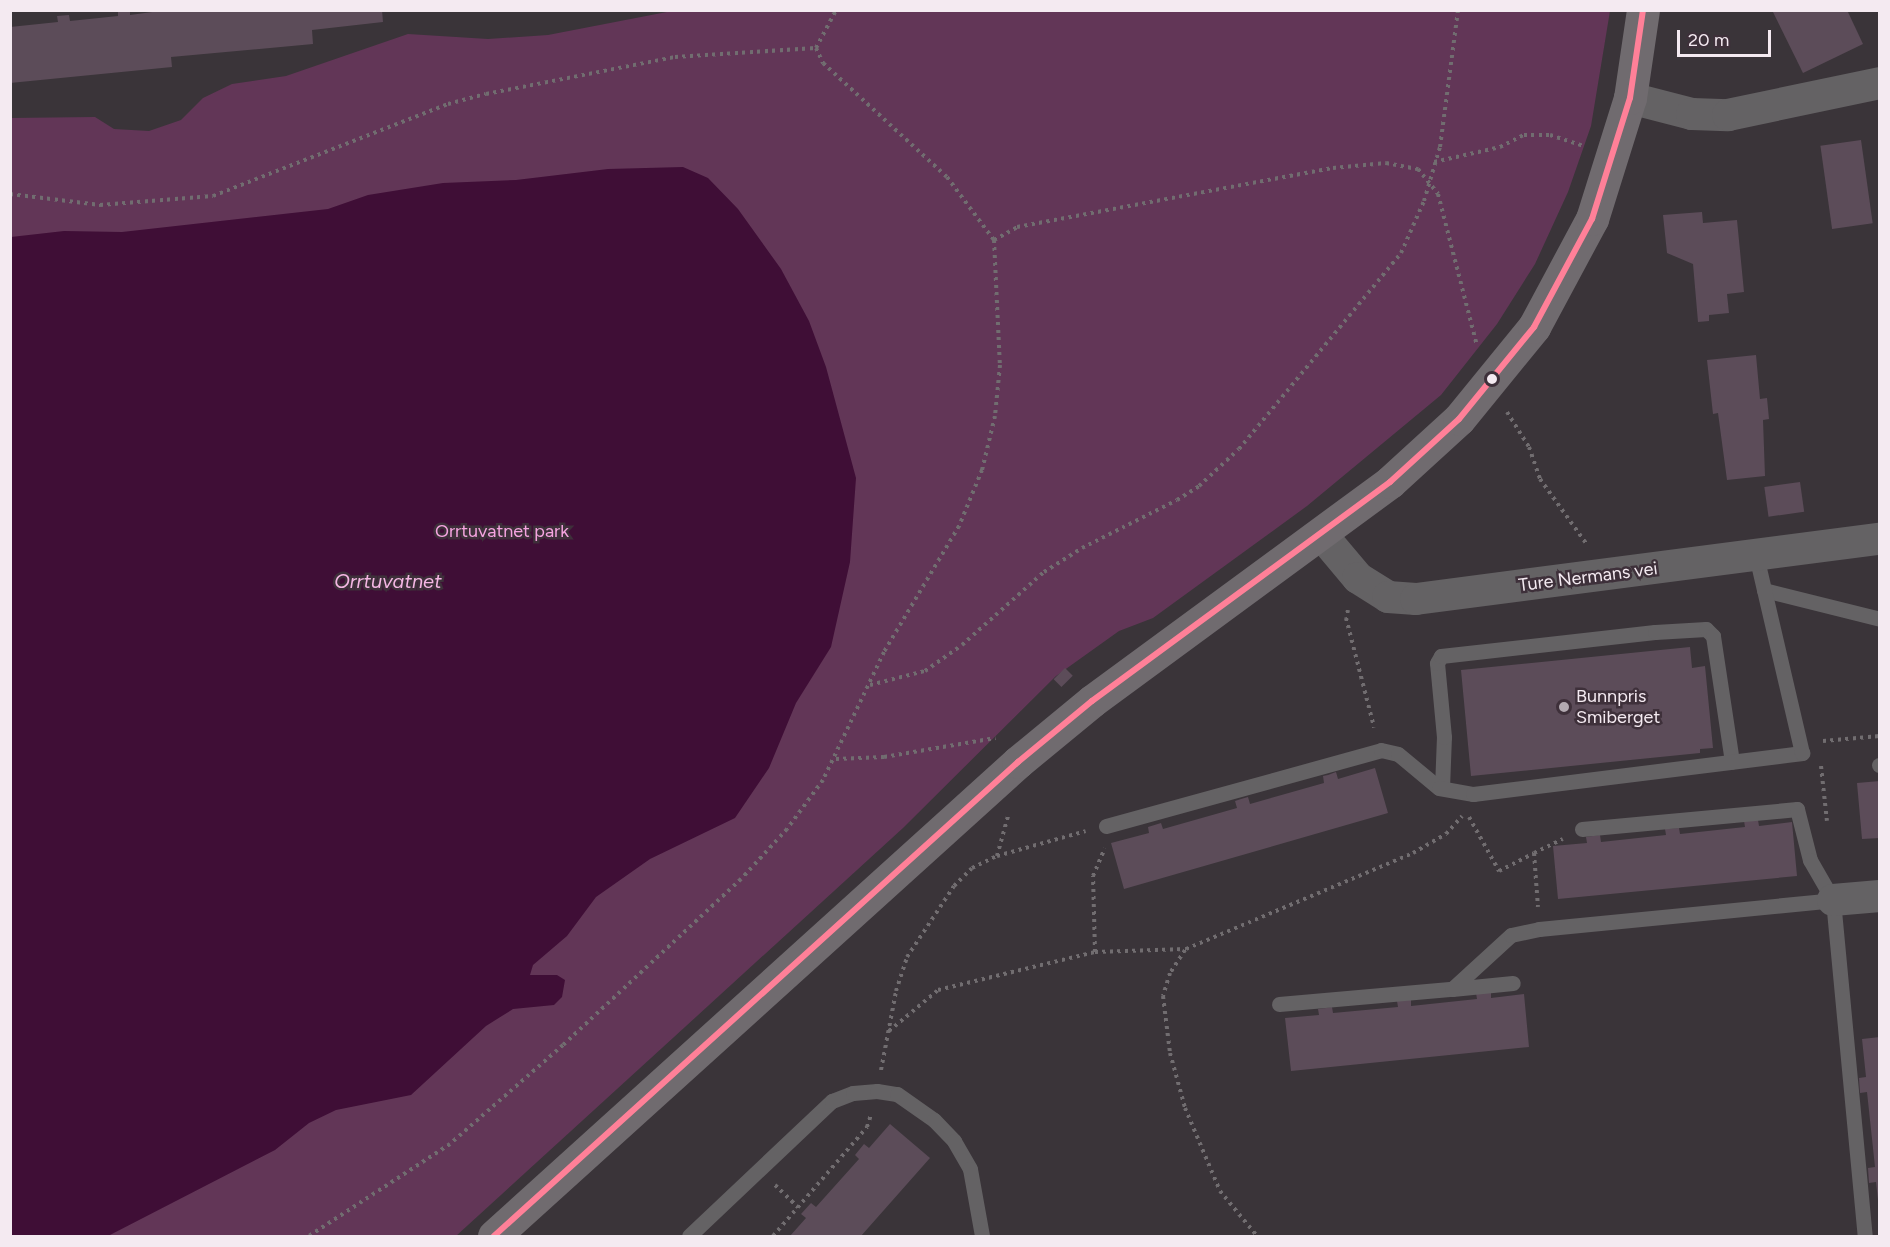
<!DOCTYPE html>
<style>
body{margin:0}
#map{position:relative;width:1890px;height:1247px;overflow:hidden;background:#3a3439;font-family:Figtree,sans-serif}
div>[style]{position:absolute}
.green>*{inset:0;background:#623657}
.water>*{inset:0;background:#3f0e36}
.building>*{inset:0;background:#5c4c59;transform-origin:0 0}
.path>*{height:4px;margin-top:-2px;transform-origin:0;background:repeating-linear-gradient(90deg,#716d70 0 3px,transparent 0 7.5px)}
.lane>*{height:15px;margin:-7.5px;padding:0 7.5px;transform-origin:7.5px;border-radius:7.5px;background:#646264}
.street>*{height:32px;margin:-16px;padding:0 16px;transform-origin:16px;border-radius:16px;background:#646264}
.secondary>*{height:33px;margin:-16.5px;padding:0 16.5px;transform-origin:16.5px;border-radius:16.5px;background:#706b6f}
.bus-1>*{height:6px;margin:-3px;padding:0 3px;transform-origin:3px;border-radius:3px;background:#ff8098}
.dots>*{width:16px;height:16px;translate:-50% -50%;box-sizing:border-box;border:3px solid #3e303a;border-radius:50%}
span{translate:-50% -50%;white-space:nowrap;text-align:center;line-height:1.15;-webkit-text-stroke:5px #3e303a;paint-order:stroke}
.park-label{font-size:18px;color:#f5a4e0}
.street-label{font-size:18px;color:#f4eaf1}
.poi-label{font-size:18px;color:#f4eaf1}
.left{translate:0 -50%;text-align:left}
.water-label{font-size:20px;color:#f4b6e3;font-style:italic}
.frame{position:absolute;inset:0;border:12px solid #f4eaf1;pointer-events:none}
.scale{position:absolute;left:1677px;top:30px;width:94px;height:27px;box-sizing:border-box;border:3px solid #f4eaf1;border-top:0;padding-left:8px;font-size:18px;line-height:21px;white-space:nowrap;color:#f4eaf1;-webkit-text-stroke:4px #3e303a;paint-order:stroke}
</style>
<div id="map">
<div class="green">
<i style="clip-path:polygon(672px 11px,1610px 11px,1591px 126px,1568px 192px,1535px 264px,1497px 324px,1441px 395px,1307px 506px,1153px 618px,1119px 631px,1056px 676px,903px 828px,456px 1236px,11px 1236px,10px 118px,95px 117px,114px 129px,149px 131px,181px 120px,203px 98px,232px 84px,286px 76px,408px 34px,488px 39px,548px 35px)"></i>
</div>
<div class="water">
<i style="clip-path:polygon(683px 167px,708px 178px,738px 209px,781px 269px,809px 321px,826px 367px,856px 478px,850px 562px,831px 647px,796px 703px,769px 768px,735px 818px,650px 859px,596px 897px,567px 936px,533px 965px,530px 975px,557px 975px,565px 980px,562px 997px,554px 1005px,513px 1009px,486px 1026px,411px 1095px,336px 1110px,309px 1123px,275px 1150px,108px 1236px,11px 1236px,11px 237px,64px 231px,122px 232px,328px 209px,368px 195px,443px 183px,516px 180px,608px 169px)"></i>
</div>
<div class="building">
<i style="clip-path:polygon(118px 10px,130px 10px,130px 15px,167px 10px,382px 10px,383px 22px,312px 30px,313px 44px,171px 57px,172px 67px,10px 83px,10px 27px,58px 22px,57px 16px,69px 15px,70px 21px,118px 16px)"></i>
<i style="clip-path:polygon(1772px 10px,1847px 10px,1863px 44px,1803px 73px)"></i>
<i style="left:1861px;top:140px;width:84px;height:41px;rotate:82deg"></i>
<i style="clip-path:polygon(1702px 212px,1703px 223px,1737px 220px,1744px 292px,1727px 294px,1729px 313px,1709px 315px,1709px 321px,1698px 322px,1693px 264px,1667px 253px,1663px 215px)"></i>
<i style="clip-path:polygon(1756px 355px,1760px 399px,1767px 398px,1769px 419px,1763px 420px,1765px 476px,1727px 480px,1718px 413px,1713px 414px,1707px 360px)"></i>
<i style="left:1800px;top:482px;width:30px;height:36px;rotate:82deg"></i>
<i style="clip-path:polygon(1690px 647px,1692px 668px,1705px 666px,1713px 748px,1700px 749px,1700px 753px,1471px 776px,1461px 670px)"></i>
<i style="left:1065px;top:668px;width:11px;height:16px;rotate:45deg"></i>
<i style="clip-path:polygon(1375px 768px,1388px 813px,1124px 889px,1111px 843px,1149px 833px,1148px 827px,1161px 823px,1163px 829px,1237px 808px,1235px 801px,1241px 799px,1248px 797px,1250px 804px,1324px 783px,1323px 776px,1328px 775px,1336px 772px,1338px 779px)"></i>
<i style="clip-path:polygon(1880px 781px,1880px 838px,1862px 839px,1857px 783px)"></i>
<i style="clip-path:polygon(1758px 820px,1759px 826px,1792px 822px,1797px 876px,1558px 899px,1553px 846px,1587px 843px,1586px 837px,1600px 835px,1601px 842px,1666px 835px,1665px 829px,1679px 828px,1680px 834px,1745px 827px,1744px 821px)"></i>
<i style="clip-path:polygon(1491px 992px,1491px 998px,1524px 994px,1529px 1047px,1291px 1071px,1285px 1018px,1319px 1015px,1318px 1009px,1326px 1008px,1332px 1007px,1333px 1013px,1398px 1007px,1397px 1001px,1411px 999px,1411px 1006px,1477px 999px,1476px 993px)"></i>
<i style="clip-path:polygon(1880px 1037px,1880px 1200px,1878px 1200px,1876px 1182px,1869px 1183px,1868px 1168px,1875px 1167px,1867px 1092px,1860px 1093px,1859px 1078px,1866px 1077px,1862px 1039px)"></i>
<i style="clip-path:polygon(890px 1124px,930px 1158px,861px 1236px,790px 1236px,806px 1218px,801px 1214px,811px 1203px,816px 1207px,859px 1159px,855px 1155px,864px 1144px,869px 1148px)"></i>
</div>
<div class="path">
<i style="left:816px;top:48px;width:43px;rotate:-62.2deg"></i>
<i style="left:1434px;top:162px;width:68px;rotate:-12.8deg"></i>
<i style="left:1500px;top:147px;width:27px;rotate:-27deg"></i>
<i style="left:1524px;top:135px;width:26px"></i>
<i style="left:1550px;top:135px;width:35px;rotate:18deg"></i>
<i style="left:10px;top:194px;width:91px;rotate:7deg"></i>
<i style="left:100px;top:205px;width:113px;rotate:-4.6deg"></i>
<i style="left:213px;top:196px;width:252px;rotate:-21.4deg"></i>
<i style="left:448px;top:104px;width:39px;rotate:-15deg"></i>
<i style="left:486px;top:94px;width:193px;rotate:-11.1deg"></i>
<i style="left:675px;top:57px;width:141px;rotate:-3.7deg"></i>
<i style="left:816px;top:48px;width:17px;rotate:65deg"></i>
<i style="left:823px;top:63px;width:168px;rotate:42.6deg"></i>
<i style="left:947px;top:177px;width:79px;rotate:53.3deg"></i>
<i style="left:994px;top:240px;width:125px;rotate:87.3deg"></i>
<i style="left:1000px;top:365px;width:51px;rotate:95.6deg"></i>
<i style="left:995px;top:416px;width:56px;rotate:103.5deg"></i>
<i style="left:982px;top:470px;width:61px;rotate:112.3deg"></i>
<i style="left:959px;top:526px;width:147px;rotate:120.8deg"></i>
<i style="left:884px;top:652px;width:142px;rotate:115.5deg"></i>
<i style="left:823px;top:780px;width:61px;rotate:126.3deg"></i>
<i style="left:787px;top:829px;width:68px;rotate:132.6deg"></i>
<i style="left:741px;top:879px;width:243px;rotate:137deg"></i>
<i style="left:563px;top:1045px;width:150px;rotate:138.8deg"></i>
<i style="left:450px;top:1144px;width:168px;rotate:146.9deg"></i>
<i style="left:994px;top:240px;width:26px;rotate:-29deg"></i>
<i style="left:1017px;top:227px;width:321px;rotate:-10.6deg"></i>
<i style="left:1333px;top:168px;width:53px;rotate:-5.4deg"></i>
<i style="left:1386px;top:163px;width:33px;rotate:11deg"></i>
<i style="left:1418px;top:169px;width:32px;rotate:51deg"></i>
<i style="left:1438px;top:194px;width:157px;rotate:75.6deg"></i>
<i style="left:1507px;top:412px;width:41px;rotate:57.8deg"></i>
<i style="left:1529px;top:447px;width:34px;rotate:71deg"></i>
<i style="left:1540px;top:479px;width:82px;rotate:54.4deg"></i>
<i style="left:1348px;top:610px;width:8px;rotate:104deg"></i>
<i style="left:1346px;top:618px;width:113px;rotate:75.6deg"></i>
<i style="left:870px;top:685px;width:57px;rotate:-14.3deg"></i>
<i style="left:925px;top:671px;width:45px;rotate:-35.1deg"></i>
<i style="left:962px;top:645px;width:110px;rotate:-41.7deg"></i>
<i style="left:1044px;top:572px;width:45px;rotate:-32.3deg"></i>
<i style="left:1082px;top:548px;width:106px;rotate:-26.8deg"></i>
<i style="left:1177px;top:500px;width:26px;rotate:-32deg"></i>
<i style="left:1199px;top:486px;width:54px;rotate:-42.8deg"></i>
<i style="left:1239px;top:449px;width:254px;rotate:-50.4deg"></i>
<i style="left:1401px;top:253px;width:57px;rotate:-66.1deg"></i>
<i style="left:1424px;top:201px;width:56px;rotate:-73.5deg"></i>
<i style="left:1440px;top:147px;width:138px;rotate:-82.5deg"></i>
<i style="left:1823px;top:741px;width:57px;rotate:-5deg"></i>
<i style="left:836px;top:759px;width:48px;rotate:-2.4deg"></i>
<i style="left:884px;top:757px;width:113px;rotate:-9.7deg"></i>
<i style="left:1821px;top:766px;width:55px;rotate:83.8deg"></i>
<i style="left:1469px;top:817px;width:62px;rotate:60.9deg"></i>
<i style="left:1499px;top:871px;width:39px;rotate:-27deg"></i>
<i style="left:1534px;top:853px;width:54px;rotate:85.8deg"></i>
<i style="left:1534px;top:853px;width:32px;rotate:-26deg"></i>
<i style="left:997px;top:856px;width:41px;rotate:-74.6deg"></i>
<i style="left:1185px;top:950px;width:27px;rotate:123deg"></i>
<i style="left:1170px;top:973px;width:24px;rotate:107deg"></i>
<i style="left:1163px;top:996px;width:57px;rotate:83deg"></i>
<i style="left:1170px;top:1053px;width:57px;rotate:74.7deg"></i>
<i style="left:1185px;top:1108px;width:90px;rotate:67.1deg"></i>
<i style="left:1220px;top:1191px;width:58px;rotate:50.6deg"></i>
<i style="left:1095px;top:952px;width:76px;rotate:-91.5deg"></i>
<i style="left:1093px;top:876px;width:30px;rotate:-67deg"></i>
<i style="left:889px;top:1031px;width:64px;rotate:-39.9deg"></i>
<i style="left:938px;top:990px;width:162px;rotate:-13.6deg"></i>
<i style="left:1095px;top:952px;width:91px;rotate:-1.9deg"></i>
<i style="left:1186px;top:949px;width:246px;rotate:-22.9deg"></i>
<i style="left:1413px;top:853px;width:38px;rotate:-30deg"></i>
<i style="left:1446px;top:834px;width:24px;rotate:-48deg"></i>
<i style="left:881px;top:1070px;width:80px;rotate:-79.2deg"></i>
<i style="left:896px;top:991px;width:36px;rotate:-72deg"></i>
<i style="left:907px;top:957px;width:85px;rotate:-56.5deg"></i>
<i style="left:954px;top:886px;width:25px;rotate:-45deg"></i>
<i style="left:972px;top:868px;width:28px;rotate:-26deg"></i>
<i style="left:997px;top:856px;width:92px;rotate:-15.7deg"></i>
<i style="left:775px;top:1185px;width:32px;rotate:44deg"></i>
<i style="left:773px;top:1236px;width:144px;rotate:-49.2deg"></i>
<i style="left:867px;top:1127px;width:13px;rotate:-72deg"></i>
</div>
<div class="lane">
<i style="left:1764px;top:590px;width:120px;rotate:14deg"></i>
<i style="left:1879px;top:765px;width:1px"></i>
<i style="left:1442px;top:788px;width:51px;rotate:-87.8deg"></i>
<i style="left:1444px;top:737px;width:74px;rotate:-95.4deg"></i>
<i style="left:1437px;top:663px;width:8px;rotate:-60deg"></i>
<i style="left:1441px;top:656px;width:215px;rotate:-6.4deg"></i>
<i style="left:1655px;top:632px;width:51px;rotate:-3.4deg"></i>
<i style="left:1706px;top:629px;width:10px;rotate:45deg"></i>
<i style="left:1713px;top:636px;width:127px;rotate:81.4deg"></i>
<i style="left:1106px;top:826px;width:285px;rotate:-15.4deg"></i>
<i style="left:1381px;top:750px;width:17px;rotate:13deg"></i>
<i style="left:1398px;top:754px;width:53px;rotate:39.7deg"></i>
<i style="left:1439px;top:788px;width:35px;rotate:10deg"></i>
<i style="left:1473px;top:794px;width:332px;rotate:-7.1deg"></i>
<i style="left:1802px;top:753px;width:202px;rotate:-103.1deg"></i>
<i style="left:1582px;top:829px;width:216px;rotate:-5.3deg"></i>
<i style="left:1797px;top:809px;width:53px;rotate:75.7deg"></i>
<i style="left:1810px;top:860px;width:46px;rotate:60.1deg"></i>
<i style="left:1833px;top:900px;width:338px;rotate:84.6deg"></i>
<i style="left:1452px;top:989px;width:61px;rotate:-5.6deg"></i>
<i style="left:1279px;top:1004px;width:174px;rotate:-5deg"></i>
<i style="left:1452px;top:989px;width:80px;rotate:-42.5deg"></i>
<i style="left:1511px;top:935px;width:29px;rotate:-12deg"></i>
<i style="left:1539px;top:929px;width:295px;rotate:-5.6deg"></i>
<i style="left:689px;top:1236px;width:197px;rotate:-43.4deg"></i>
<i style="left:832px;top:1101px;width:22px;rotate:-21deg"></i>
<i style="left:853px;top:1093px;width:24px;rotate:-5deg"></i>
<i style="left:877px;top:1091px;width:20px;rotate:9deg"></i>
<i style="left:897px;top:1094px;width:45px;rotate:35.1deg"></i>
<i style="left:934px;top:1120px;width:29px;rotate:46deg"></i>
<i style="left:954px;top:1141px;width:32px;rotate:60deg"></i>
<i style="left:970px;top:1169px;width:68px;rotate:79.8deg"></i>
</div>
<div class="street">
<i style="left:1630px;top:98px;width:64px;rotate:14.5deg"></i>
<i style="left:1692px;top:114px;width:36px;rotate:2deg"></i>
<i style="left:1728px;top:115px;width:155px;rotate:-11.9deg"></i>
<i style="left:1321px;top:534px;width:57px;rotate:49.9deg"></i>
<i style="left:1358px;top:578px;width:36px;rotate:32deg"></i>
<i style="left:1388px;top:597px;width:28px;rotate:4deg"></i>
<i style="left:1416px;top:599px;width:468px;rotate:-7.4deg"></i>
<i style="left:1833px;top:900px;width:47px;rotate:-4.9deg"></i>
</div>
<div class="secondary">
<i style="left:494px;top:1236px;width:707px;rotate:-42.13deg"></i>
<i style="left:1018px;top:762px;width:96px;rotate:-39.5deg"></i>
<i style="left:1092px;top:701px;width:370px;rotate:-36.3deg"></i>
<i style="left:1390px;top:482px;width:93px;rotate:-42.4deg"></i>
<i style="left:1459px;top:419px;width:119px;rotate:-50.8deg"></i>
<i style="left:1534px;top:327px;width:123px;rotate:-61.8deg"></i>
<i style="left:1592px;top:219px;width:127px;rotate:-72.6deg"></i>
<i style="left:1630px;top:98px;width:89px;rotate:-81.6deg"></i>
</div>
<div class="bus-1">
<i style="left:494px;top:1236px;width:707px;rotate:-42.13deg"></i>
<i style="left:1018px;top:762px;width:96px;rotate:-39.5deg"></i>
<i style="left:1092px;top:701px;width:370px;rotate:-36.3deg"></i>
<i style="left:1390px;top:482px;width:93px;rotate:-42.4deg"></i>
<i style="left:1459px;top:419px;width:119px;rotate:-50.8deg"></i>
<i style="left:1534px;top:327px;width:123px;rotate:-61.8deg"></i>
<i style="left:1592px;top:219px;width:127px;rotate:-72.6deg"></i>
<i style="left:1630px;top:98px;width:89px;rotate:-81.6deg"></i>
</div>
<div class="dots">
<i style="left:1492px;top:379px;background:#f4eaf1"></i>
<i style="left:1564px;top:707px;background:#b3aab1"></i>
</div>
<div class="park-label">
<span style="left:502px;top:531px">Orrtuvatnet park</span>
</div>
<div class="street-label">
<span style="left:1588px;top:577px;rotate:-7deg">Ture Nermans vei</span>
</div>
<div class="poi-label">
<span class="left" style="left:1576px;top:707px">Bunnpris<br>Smiberget</span>
</div>
<div class="water-label">
<span style="left:388px;top:581px">Orrtuvatnet</span>
</div>
<div class="frame"></div>
<div class="scale">20 m</div>
</div>
